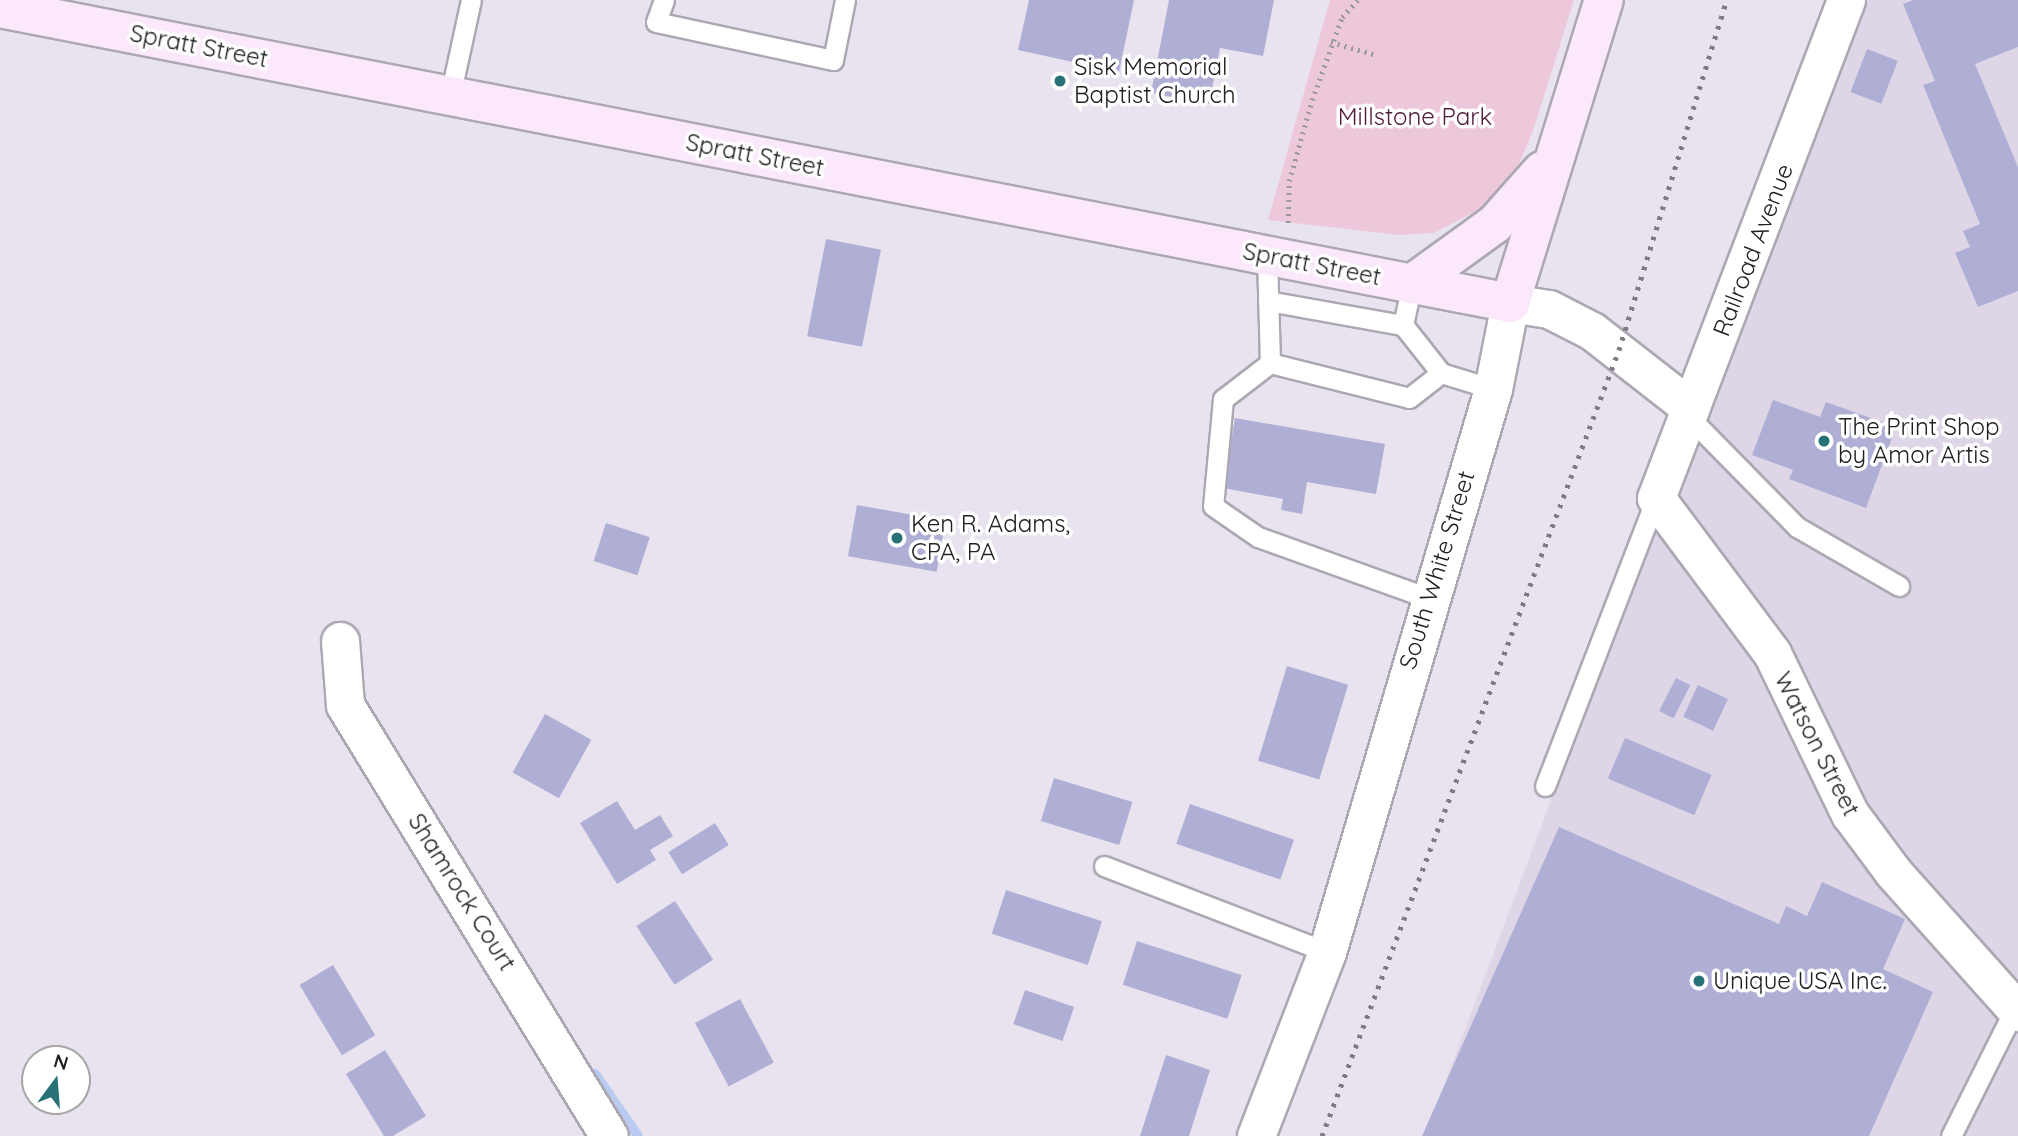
<!DOCTYPE html>
<style>
body{margin:0}
#map{position:relative;width:2018px;height:1136px;overflow:hidden;background:#e8e3ee;font-family:Quicksand,sans-serif}
div>[style]{position:absolute}
.built>*{inset:0;background:#ded6e7}
.green>*{inset:0;background:#edc8da}
.stream>*{height:10px;margin:-5px;padding:0 5px;transform-origin:5px;border-radius:5px;background:#b9cbf0}
.building>*{inset:0;background:#afafd6;transform-origin:0 0}
.path>*{height:4.5px;margin-top:-2.25px;transform-origin:0;background:repeating-linear-gradient(90deg,#9b98a0 0 2px,transparent 0 7px)}
.roads{filter:drop-shadow(2px 0 #aca8b2) drop-shadow(-2px 0 #aca8b2) drop-shadow(0 2px #aca8b2) drop-shadow(0 -2px #aca8b2)}
.service>*{height:19px;margin:-9.5px;padding:0 9.5px;transform-origin:9.5px;border-radius:9.5px;background:#fff}
.minor>*{height:37px;margin:-18.5px;padding:0 18.5px;transform-origin:18.5px;border-radius:18.5px;background:#fff}
.secondary>*{height:38px;margin:-19px;padding:0 19px;transform-origin:19px;border-radius:19px;background:#fbe8fb}
.rail>*{height:5px;margin-top:-2.5px;transform-origin:0;background:repeating-linear-gradient(90deg,#7d7a80 0 3.5px,transparent 0 10.5px)}
.dots>*{width:19px;height:19px;translate:-50% -50%;box-sizing:border-box;border:4px solid #fff;border-radius:50%}
span{translate:-50% -50%;white-space:nowrap;text-align:center;line-height:1.15;-webkit-text-stroke:7px #fff;paint-order:stroke}
.street-label{font-size:24px;color:#212023}
.poi-label{font-size:24px;color:#212023}
.left{translate:0 -50%;text-align:left}
.park-label{font-size:24px;color:#4f1c3a}
.north{position:absolute;left:21px;top:1045px;width:70px;height:70px;box-sizing:border-box;background:#fff;border:2px solid #a6a6a7;border-radius:50%;rotate:16deg;font-size:19px;font-weight:700;line-height:28px;text-align:center;color:#212023}
.north::after{content:'';display:block;margin:auto;width:24px;height:32px;background:#277177;clip-path:polygon(50% 0,100% 100%,50% 72%,0 100%)}
</style>
<div id="map">
<div class="built">
<i style="clip-path:polygon(1851px 0,2018px 0,2018px 1136px,1425px 1136px)"></i>
</div>
<div class="green">
<i style="clip-path:polygon(1330px 0,1574px 0,1533px 131px,1514px 175px,1490px 204px,1434px 233px,1400px 235px,1268px 220px)"></i>
</div>
<div class="stream">
<i style="left:595px;top:1074px;width:75px;rotate:55.3deg"></i>
</div>
<div class="building">
<i style="clip-path:polygon(1029px 0,1134px 0,1119px 72px,1018px 50px)"></i>
<i style="clip-path:polygon(1169px 0,1274px 0,1263px 56px,1220px 48px,1209px 104px,1151px 93px)"></i>
<i style="clip-path:polygon(1913px 0,2018px 0,2018px 47px,1975px 64px,2018px 167px,2018px 291px,1978px 307px,1955px 253px,1970px 247px,1963px 231px,1980px 224px,1923px 85px,1935px 81px,1903px 4px)"></i>
<i style="left:1867px;top:49px;width:33px;height:46px;rotate:21deg"></i>
<i style="left:826px;top:239px;width:56px;height:99px;rotate:11deg"></i>
<i style="clip-path:polygon(1773px 400px,1820px 417px,1826px 402px,1896px 427px,1866px 508px,1789px 479px,1793px 470px,1752px 455px)"></i>
<i style="clip-path:polygon(1235px 418px,1385px 444px,1376px 494px,1307px 482px,1302px 514px,1281px 510px,1283px 499px,1223px 488px)"></i>
<i style="left:857px;top:505px;width:90px;height:52px;rotate:10deg"></i>
<i style="left:606px;top:523px;width:46px;height:40px;rotate:18deg"></i>
<i style="left:1287px;top:666px;width:64px;height:99px;rotate:17deg"></i>
<i style="left:1676px;top:678px;width:16px;height:37px;rotate:27deg"></i>
<i style="left:1698px;top:685px;width:33px;height:35px;rotate:25deg"></i>
<i style="left:545px;top:714px;width:53px;height:67px;rotate:29deg"></i>
<i style="left:1625px;top:738px;width:94px;height:44px;rotate:23deg"></i>
<i style="left:1054px;top:778px;width:82px;height:45px;rotate:17deg"></i>
<i style="clip-path:polygon(617px 801px,635px 830px,660px 815px,673px 836px,650px 850px,656px 860px,617px 884px,580px 823px)"></i>
<i style="left:1190px;top:804px;width:110px;height:42px;rotate:19deg"></i>
<i style="left:715px;top:823px;width:26px;height:55px;rotate:58deg"></i>
<i style="clip-path:polygon(1559px 827px,1779px 924px,1786px 906px,1807px 916px,1822px 882px,1905px 919px,1883px 969px,1933px 992px,1869px 1136px,1422px 1136px)"></i>
<i style="left:1006px;top:890px;width:101px;height:46px;rotate:18deg"></i>
<i style="left:675px;top:901px;width:70px;height:46px;rotate:57deg"></i>
<i style="left:1137px;top:941px;width:110px;height:46px;rotate:18deg"></i>
<i style="left:333px;top:965px;width:82px;height:39px;rotate:59deg"></i>
<i style="left:1025px;top:990px;width:52px;height:36px;rotate:19deg"></i>
<i style="left:740px;top:999px;width:72px;height:51px;rotate:62deg"></i>
<i style="clip-path:polygon(385px 1050px,426px 1116px,393px 1136px,384px 1136px,346px 1074px)"></i>
<i style="clip-path:polygon(1166px 1055px,1210px 1070px,1189px 1136px,1140px 1136px)"></i>
</div>
<div class="path">
<i style="left:1331px;top:42px;width:44px;rotate:15.9deg"></i>
<i style="left:1288px;top:223px;width:42px;rotate:-88.6deg"></i>
<i style="left:1289px;top:181px;width:84px;rotate:-74.1deg"></i>
<i style="left:1312px;top:100px;width:88px;rotate:-70.1deg"></i>
<i style="left:1342px;top:17px;width:23px;rotate:-47deg"></i>
</div>
<div class="roads">
<div class="service">
<i style="left:664px;top:0;width:23px;rotate:110deg"></i>
<i style="left:656px;top:22px;width:181px;rotate:12.1deg"></i>
<i style="left:833px;top:60px;width:61px;rotate:-78.7deg"></i>
<i style="left:450px;top:96px;width:98px;rotate:-77.7deg"></i>
<i style="left:1267px;top:256px;width:107px;rotate:88.4deg"></i>
<i style="left:1270px;top:363px;width:143px;rotate:14.1deg"></i>
<i style="left:1409px;top:398px;width:41px;rotate:-38deg"></i>
<i style="left:1441px;top:373px;width:54px;rotate:17.1deg"></i>
<i style="left:1268px;top:301px;width:137px;rotate:10.1deg"></i>
<i style="left:1403px;top:325px;width:42px;rotate:-77.6deg"></i>
<i style="left:1403px;top:325px;width:61px;rotate:51.6deg"></i>
<i style="left:1270px;top:363px;width:59px;rotate:142.5deg"></i>
<i style="left:1223px;top:399px;width:107px;rotate:95.3deg"></i>
<i style="left:1213px;top:506px;width:55px;rotate:34.6deg"></i>
<i style="left:1258px;top:537px;width:181px;rotate:19.7deg"></i>
<i style="left:1688px;top:416px;width:156px;rotate:45.5deg"></i>
<i style="left:1797px;top:527px;width:118px;rotate:30deg"></i>
<i style="left:1545px;top:786px;width:309px;rotate:-68.9deg"></i>
<i style="left:1104px;top:866px;width:239px;rotate:21.1deg"></i>
<i style="left:1951px;top:1136px;width:143px;rotate:-63.4deg"></i>
</div>
<div class="minor">
<i style="left:1846px;top:0;width:533px;rotate:110.88deg"></i>
<i style="left:1656px;top:498px;width:194px;rotate:53.2deg"></i>
<i style="left:1772px;top:653px;width:179px;rotate:64.2deg"></i>
<i style="left:1850px;top:814px;width:72px;rotate:53.4deg"></i>
<i style="left:1893px;top:872px;width:188px;rotate:48.2deg"></i>
<i style="left:340px;top:641px;width:64px;rotate:85.5deg"></i>
<i style="left:345px;top:705px;width:505px;rotate:58.51deg"></i>
<i style="left:1256px;top:1136px;width:197px;rotate:-68.9deg"></i>
<i style="left:1327px;top:952px;width:587px;rotate:-73.57deg"></i>
<i style="left:1493px;top:389px;width:88px;rotate:-78.8deg"></i>
<i style="left:1510px;top:303px;width:39px;rotate:9deg"></i>
<i style="left:1549px;top:309px;width:48px;rotate:27.1deg"></i>
<i style="left:1592px;top:331px;width:125px;rotate:37.9deg"></i>
</div>
<div class="secondary">
<i style="left:0;top:8px;width:1539px;rotate:11.05deg"></i>
<i style="left:1510px;top:303px;width:317px;rotate:-72.8deg"></i>
<i style="left:1412px;top:284px;width:102px;rotate:-35.9deg"></i>
<i style="left:1495px;top:224px;width:71px;rotate:-48.4deg"></i>
</div>
</div>
<div class="rail">
<i style="left:1322px;top:1136px;width:840px;rotate:-69.3deg"></i>
<i style="left:1619px;top:350px;width:366px;rotate:-72.9deg"></i>
</div>
<div class="dots">
<i style="left:1060px;top:81px;background:#277177"></i>
<i style="left:1824px;top:441px;background:#277177"></i>
<i style="left:897px;top:538px;background:#277177"></i>
<i style="left:1699px;top:981px;background:#277177"></i>
</div>
<div class="street-label">
<span style="left:199px;top:46px;rotate:11deg">Spratt Street</span>
<span style="left:755px;top:155px;rotate:11deg">Spratt Street</span>
<span style="left:1753px;top:250px;rotate:-69deg">Railroad Avenue</span>
<span style="left:1312px;top:264px;rotate:11deg">Spratt Street</span>
<span style="left:1437px;top:570px;rotate:-73deg">South White Street</span>
<span style="left:1817px;top:744px;rotate:63deg">Watson Street</span>
<span style="left:462px;top:892px;rotate:58deg">Shamrock Court</span>
</div>
<div class="poi-label">
<span class="left" style="left:1074px;top:81px">Sisk Memorial<br>Baptist Church</span>
<span class="left" style="left:1838px;top:441px">The Print Shop<br>by Amor Artis</span>
<span class="left" style="left:911px;top:538px">Ken R. Adams,<br>CPA, PA</span>
<span class="left" style="left:1713px;top:981px">Unique USA Inc.</span>
</div>
<div class="park-label">
<span style="left:1415px;top:117px">Millstone Park</span>
</div>
<div class="north">N</div>
</div>
